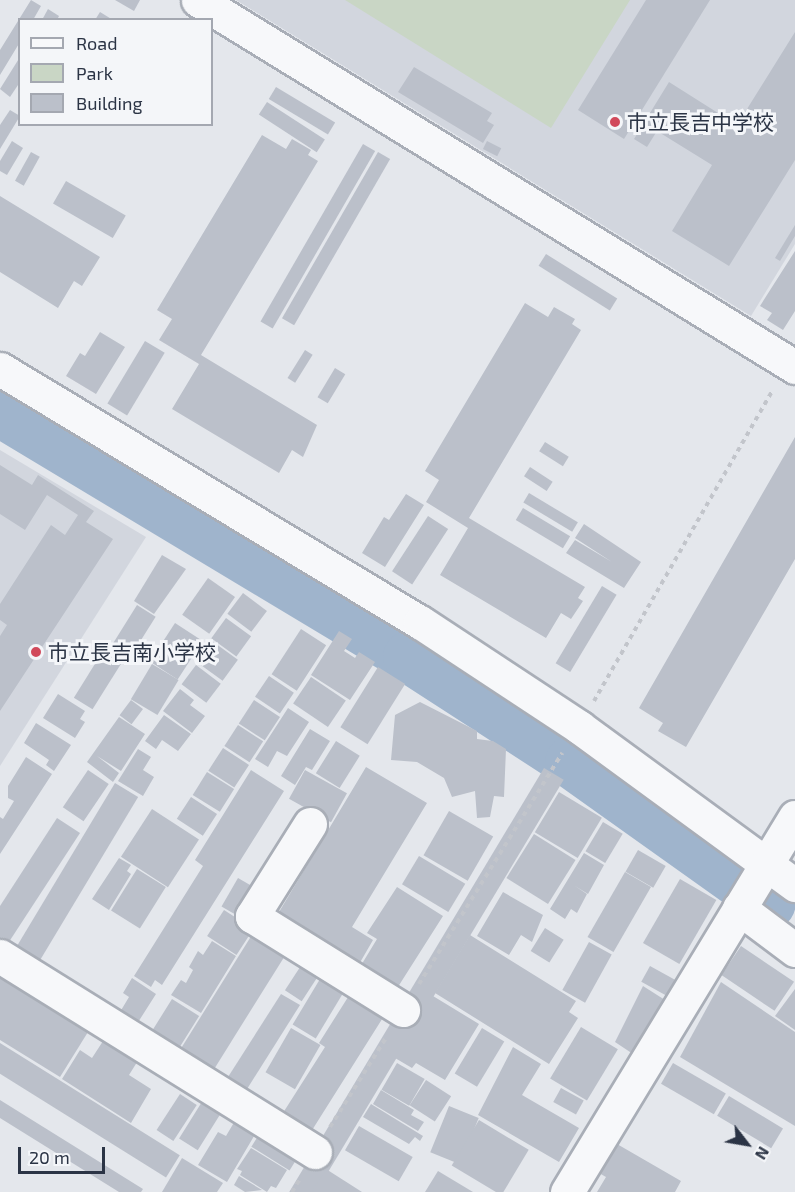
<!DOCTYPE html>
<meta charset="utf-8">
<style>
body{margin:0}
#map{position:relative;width:795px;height:1192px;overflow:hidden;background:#e4e7ec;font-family:"Exo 2","Noto Sans JP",sans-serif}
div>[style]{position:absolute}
.built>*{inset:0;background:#d2d6de}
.green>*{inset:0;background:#c9d6c5}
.river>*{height:52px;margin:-26px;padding:0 26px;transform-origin:26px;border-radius:26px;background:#9fb4cc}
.building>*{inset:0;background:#bbc0ca;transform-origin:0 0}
.path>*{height:4px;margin-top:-2px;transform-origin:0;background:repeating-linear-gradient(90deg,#c2c5cb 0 4.5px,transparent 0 9px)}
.roads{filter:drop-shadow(2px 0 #a9aeb7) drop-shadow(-2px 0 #a9aeb7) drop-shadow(0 2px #a9aeb7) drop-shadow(0 -2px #a9aeb7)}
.minor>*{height:33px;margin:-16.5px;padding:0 16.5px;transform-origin:16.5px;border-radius:16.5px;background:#f7f8fa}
.dots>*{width:16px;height:16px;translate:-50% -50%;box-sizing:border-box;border:3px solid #f4f6f9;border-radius:50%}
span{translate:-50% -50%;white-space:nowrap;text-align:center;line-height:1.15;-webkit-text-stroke:6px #f4f6f9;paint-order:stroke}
.poi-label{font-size:21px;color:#2b3445}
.left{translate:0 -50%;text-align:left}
.legend{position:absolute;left:18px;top:18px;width:195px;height:108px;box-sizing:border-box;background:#f4f6f9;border:2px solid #a4a8b1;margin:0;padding:8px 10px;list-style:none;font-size:18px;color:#2b3445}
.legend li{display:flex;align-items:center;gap:12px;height:30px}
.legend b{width:30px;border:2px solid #a4a8b1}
.north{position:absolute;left:717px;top:1114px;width:60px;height:60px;-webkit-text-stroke:4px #f4f6f9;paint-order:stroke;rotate:121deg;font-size:16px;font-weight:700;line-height:24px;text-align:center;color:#2b3445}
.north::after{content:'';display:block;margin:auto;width:21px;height:27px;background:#2b3445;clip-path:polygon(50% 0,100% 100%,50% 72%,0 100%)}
.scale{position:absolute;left:18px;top:1147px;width:87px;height:27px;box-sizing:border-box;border:3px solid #2b3445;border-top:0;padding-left:8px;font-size:18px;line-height:21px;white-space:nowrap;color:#2b3445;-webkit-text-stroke:4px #f4f6f9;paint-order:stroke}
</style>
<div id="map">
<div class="built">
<i style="clip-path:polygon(236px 0,795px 0,795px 244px,751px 316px)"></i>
<i style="clip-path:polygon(0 450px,146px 537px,0 766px)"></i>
</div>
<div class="green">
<i style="clip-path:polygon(345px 0,630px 0,551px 128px)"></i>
</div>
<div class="river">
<i style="left:0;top:411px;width:477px;rotate:31deg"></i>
<i style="left:409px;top:657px;width:193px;rotate:32.9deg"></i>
<i style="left:571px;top:762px;width:244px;rotate:35.5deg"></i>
</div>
<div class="building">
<i style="clip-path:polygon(31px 0,41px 6px,33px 20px,20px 20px,20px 42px,0 75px,0 50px)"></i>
<i style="clip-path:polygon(115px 0,140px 0,134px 11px)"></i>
<i style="clip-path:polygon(646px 0,710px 0,624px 139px,578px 110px)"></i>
<i style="clip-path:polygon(48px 9px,59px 16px,57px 20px,42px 20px)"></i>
<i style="clip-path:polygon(100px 12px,113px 20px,95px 20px)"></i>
<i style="clip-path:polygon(795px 32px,795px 160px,729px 266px,672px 231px,712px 165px,657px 131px,647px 147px,634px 139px,669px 82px,737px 125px)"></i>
<i style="clip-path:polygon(20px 57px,20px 82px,10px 97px,0 89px)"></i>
<i style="clip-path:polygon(414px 67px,492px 113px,487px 121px,494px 125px,483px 143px,398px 92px)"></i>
<i style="left:276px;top:87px;width:69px;height:14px;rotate:31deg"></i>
<i style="left:267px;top:102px;width:69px;height:15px;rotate:33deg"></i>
<i style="clip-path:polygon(10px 110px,20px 116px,0 149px,0 125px)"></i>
<i style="clip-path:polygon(262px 135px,286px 149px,292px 139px,311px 150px,308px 155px,318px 161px,201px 355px,317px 425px,303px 457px,292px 450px,279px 473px,172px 409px,199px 364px,159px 340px,172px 319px,157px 310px)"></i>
<i style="clip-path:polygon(12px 141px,23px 148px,7px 175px,0 171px,0 161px)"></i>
<i style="left:487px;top:141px;width:16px;height:9px;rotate:27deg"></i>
<i style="left:363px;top:144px;width:14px;height:205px;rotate:30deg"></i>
<i style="left:31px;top:152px;width:10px;height:33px;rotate:29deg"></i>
<i style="left:378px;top:152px;width:14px;height:192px;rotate:30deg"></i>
<i style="left:66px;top:181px;width:69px;height:26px;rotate:30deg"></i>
<i style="clip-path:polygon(0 196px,100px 257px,82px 286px,74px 281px,58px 308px,0 272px)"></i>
<i style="clip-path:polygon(795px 225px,795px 236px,780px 261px,775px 258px)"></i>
<i style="clip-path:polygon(795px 251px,795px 311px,783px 330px,767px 320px,772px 313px,760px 306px)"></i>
<i style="left:546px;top:254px;width:84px;height:14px;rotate:32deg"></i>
<i style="clip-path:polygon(525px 303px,548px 317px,554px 307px,575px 319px,572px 324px,581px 330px,469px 518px,585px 587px,578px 598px,583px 601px,571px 619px,561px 613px,546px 638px,440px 575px,468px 528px,426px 502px,439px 480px,425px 471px)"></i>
<i style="clip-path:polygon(100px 332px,125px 347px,96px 394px,66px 376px,80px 353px,85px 356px)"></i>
<i style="left:145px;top:341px;width:23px;height:73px;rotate:31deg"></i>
<i style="left:305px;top:350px;width:9px;height:33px;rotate:32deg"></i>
<i style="left:335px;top:368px;width:12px;height:34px;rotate:31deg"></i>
<i style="clip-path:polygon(795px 437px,795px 559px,686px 747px,658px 731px,663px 723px,639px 708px)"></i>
<i style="left:545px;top:442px;width:28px;height:11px;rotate:32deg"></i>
<i style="clip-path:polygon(0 465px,32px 485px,38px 475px,94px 511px,86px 522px,113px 539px,0 711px,0 636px,7px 625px,0 620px,0 604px,51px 525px,65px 535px,78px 515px,47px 495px,25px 530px,0 514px)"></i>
<i style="left:530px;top:467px;width:27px;height:11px;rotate:33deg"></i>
<i style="left:529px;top:493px;width:57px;height:11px;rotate:31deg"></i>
<i style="clip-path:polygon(406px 494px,424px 505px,385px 567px,362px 553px,384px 517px,389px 520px)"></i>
<i style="left:523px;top:508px;width:55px;height:14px;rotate:31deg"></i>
<i style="left:428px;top:516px;width:24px;height:66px;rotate:33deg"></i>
<i style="clip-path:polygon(584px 524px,641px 562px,624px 588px,566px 553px,575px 540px,612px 562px,575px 538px)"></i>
<i style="clip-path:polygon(162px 555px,186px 569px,154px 614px,134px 601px)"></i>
<i style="left:208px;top:578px;width:33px;height:45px;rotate:35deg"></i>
<i style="left:602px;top:586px;width:17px;height:90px;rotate:31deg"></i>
<i style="left:243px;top:593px;width:30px;height:26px;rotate:37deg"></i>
<i style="left:137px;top:605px;width:22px;height:48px;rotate:32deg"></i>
<i style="left:226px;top:618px;width:31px;height:25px;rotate:36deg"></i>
<i style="left:175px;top:623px;width:33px;height:46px;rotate:33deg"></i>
<i style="left:301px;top:629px;width:30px;height:54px;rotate:33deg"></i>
<i style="clip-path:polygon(339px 631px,352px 639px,344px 651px,355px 658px,359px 652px,375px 662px,350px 700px,311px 675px)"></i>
<i style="left:212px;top:641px;width:32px;height:26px;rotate:36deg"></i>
<i style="left:103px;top:651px;width:22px;height:55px;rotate:32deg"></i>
<i style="left:152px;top:664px;width:31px;height:41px;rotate:31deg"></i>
<i style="left:196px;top:665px;width:31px;height:24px;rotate:37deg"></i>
<i style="left:378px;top:667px;width:32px;height:71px;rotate:32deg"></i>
<i style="left:269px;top:676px;width:30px;height:25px;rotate:34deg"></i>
<i style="left:311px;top:677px;width:42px;height:32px;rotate:34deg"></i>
<i style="clip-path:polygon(180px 689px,194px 700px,190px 705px,205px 716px,192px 733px,163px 711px)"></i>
<i style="clip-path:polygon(58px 694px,85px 711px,80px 719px,85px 722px,75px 738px,43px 718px)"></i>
<i style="left:131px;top:700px;width:15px;height:19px;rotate:37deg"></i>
<i style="left:254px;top:700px;width:31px;height:28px;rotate:33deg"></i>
<i style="clip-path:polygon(420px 702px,477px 731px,477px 739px,493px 741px,506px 749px,504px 797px,494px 796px,490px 817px,477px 818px,475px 791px,452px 797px,444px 778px,417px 762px,391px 760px,395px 715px)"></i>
<i style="clip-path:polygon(288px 708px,309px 722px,287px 756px,277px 751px,268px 767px,255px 759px)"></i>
<i style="clip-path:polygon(164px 715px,191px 734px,178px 751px,162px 740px,156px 749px,145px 741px)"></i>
<i style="clip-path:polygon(119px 717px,145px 734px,121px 771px,97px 756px,119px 773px,113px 782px,87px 762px)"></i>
<i style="clip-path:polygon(36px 723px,71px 745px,54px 771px,46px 765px,49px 760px,24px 743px)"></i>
<i style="left:238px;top:725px;width:30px;height:25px;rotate:33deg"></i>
<i style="clip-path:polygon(310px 729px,330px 741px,312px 770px,306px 767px,295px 785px,281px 776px)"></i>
<i style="left:336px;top:741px;width:28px;height:38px;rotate:32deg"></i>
<i style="left:223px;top:748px;width:31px;height:27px;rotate:33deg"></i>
<i style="clip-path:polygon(138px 749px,151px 757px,143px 770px,154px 777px,143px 796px,118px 781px)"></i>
<i style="clip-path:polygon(26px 757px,52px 774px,0 854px,0 817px,3px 819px,14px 801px,8px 798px,8px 786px)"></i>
<i style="clip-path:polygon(366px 767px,427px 803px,352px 927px,373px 940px,358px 966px,276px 917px)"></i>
<i style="left:544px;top:768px;width:23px;height:497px;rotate:31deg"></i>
<i style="left:88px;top:770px;width:25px;height:45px;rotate:34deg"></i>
<i style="clip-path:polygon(251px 770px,284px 791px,162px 985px,155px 980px,151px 987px,134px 976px,203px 866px,195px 860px)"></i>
<i style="left:305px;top:770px;width:48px;height:33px;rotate:29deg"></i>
<i style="left:207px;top:772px;width:32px;height:27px;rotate:32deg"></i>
<i style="left:115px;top:783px;width:27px;height:204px;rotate:31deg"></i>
<i style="left:559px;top:792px;width:50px;height:47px;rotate:31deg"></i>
<i style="left:191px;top:797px;width:31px;height:26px;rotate:33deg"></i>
<i style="left:152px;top:809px;width:56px;height:57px;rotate:33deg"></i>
<i style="left:449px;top:811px;width:51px;height:51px;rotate:30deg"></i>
<i style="clip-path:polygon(57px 818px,80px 833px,5px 948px,0 945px,0 906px)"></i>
<i style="left:603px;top:822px;width:23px;height:34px;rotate:31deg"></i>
<i style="left:534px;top:834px;width:49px;height:52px;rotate:32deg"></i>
<i style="left:638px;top:850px;width:32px;height:25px;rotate:30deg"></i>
<i style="clip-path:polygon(584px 853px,604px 865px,588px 894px,575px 886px,587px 894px,577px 913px,571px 909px,565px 919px,550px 909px)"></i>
<i style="left:419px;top:856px;width:54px;height:33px;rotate:31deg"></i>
<i style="clip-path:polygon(119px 858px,131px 865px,127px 871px,131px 874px,109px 910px,92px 899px)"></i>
<i style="left:137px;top:869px;width:34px;height:49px;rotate:32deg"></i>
<i style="left:625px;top:872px;width:30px;height:75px;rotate:30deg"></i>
<i style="left:238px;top:878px;width:16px;height:33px;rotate:30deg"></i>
<i style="left:680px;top:879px;width:42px;height:74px;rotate:30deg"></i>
<i style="clip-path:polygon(397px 887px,443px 916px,396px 990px,360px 967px,377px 939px,367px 933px)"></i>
<i style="clip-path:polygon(503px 892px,543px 915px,532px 942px,521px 935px,509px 955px,477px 936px)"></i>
<i style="left:224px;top:910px;width:35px;height:31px;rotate:33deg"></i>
<i style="left:545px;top:928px;width:22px;height:27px;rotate:32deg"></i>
<i style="left:255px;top:930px;width:39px;height:145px;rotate:32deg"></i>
<i style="clip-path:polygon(470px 935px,576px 1001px,569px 1012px,578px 1018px,549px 1064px,435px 993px)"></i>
<i style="clip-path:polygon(212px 941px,236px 956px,201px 1013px,171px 995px,181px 980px,186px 983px,193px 970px,189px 967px,198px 951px,203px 955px)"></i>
<i style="left:589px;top:942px;width:26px;height:55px;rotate:29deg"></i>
<i style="left:741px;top:946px;width:64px;height:35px;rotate:34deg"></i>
<i style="left:304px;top:961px;width:20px;height:35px;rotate:33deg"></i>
<i style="left:650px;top:966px;width:29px;height:18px;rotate:29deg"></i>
<i style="left:323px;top:974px;width:27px;height:59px;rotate:31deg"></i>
<i style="clip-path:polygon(0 978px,88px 1032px,60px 1077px,0 1040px)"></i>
<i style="clip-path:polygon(132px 978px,156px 994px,135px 1027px,117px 1017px,129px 997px,123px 993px)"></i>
<i style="clip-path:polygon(721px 982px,795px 1032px,795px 1126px,680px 1057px)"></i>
<i style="clip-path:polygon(643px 986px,665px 1000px,633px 1054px,615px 1042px)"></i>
<i style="clip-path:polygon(795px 989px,795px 1030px,775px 1016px)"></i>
<i style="clip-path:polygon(281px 994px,300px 1005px,242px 1097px,231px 1090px,228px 1077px)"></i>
<i style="clip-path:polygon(350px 994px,384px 1016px,309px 1135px,281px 1116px,325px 1047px,319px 1043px)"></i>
<i style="clip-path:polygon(433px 996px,479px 1024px,445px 1080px,416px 1063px,412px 1068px,395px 1058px)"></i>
<i style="left:172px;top:999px;width:32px;height:44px;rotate:32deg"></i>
<i style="left:581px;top:1027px;width:43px;height:60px;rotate:31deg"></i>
<i style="left:291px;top:1028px;width:34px;height:51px;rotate:30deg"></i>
<i style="left:482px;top:1028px;width:26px;height:53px;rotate:31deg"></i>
<i style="clip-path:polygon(105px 1038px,139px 1059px,129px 1075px,151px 1089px,131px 1123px,62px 1079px,80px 1050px,92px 1058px)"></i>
<i style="left:0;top:1043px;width:212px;height:26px;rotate:32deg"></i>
<i style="clip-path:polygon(513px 1047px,541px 1064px,522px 1095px,579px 1128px,559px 1162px,478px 1115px)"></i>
<i style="left:397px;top:1063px;width:32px;height:31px;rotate:30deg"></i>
<i style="left:673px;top:1063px;width:61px;height:24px;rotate:30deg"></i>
<i style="left:426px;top:1080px;width:30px;height:30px;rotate:33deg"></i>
<i style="left:561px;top:1088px;width:26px;height:16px;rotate:29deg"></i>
<i style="clip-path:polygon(381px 1090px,414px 1110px,411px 1115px,424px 1122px,418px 1131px,373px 1104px)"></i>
<i style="left:180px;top:1094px;width:20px;height:43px;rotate:33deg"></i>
<i style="left:729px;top:1096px;width:63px;height:23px;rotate:31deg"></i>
<i style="left:205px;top:1097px;width:22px;height:49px;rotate:32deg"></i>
<i style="clip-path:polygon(0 1100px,143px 1189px,141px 1192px,119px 1192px,0 1118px)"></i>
<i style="clip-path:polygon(371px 1104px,423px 1136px,420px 1141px,415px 1137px,409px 1144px,363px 1117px)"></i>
<i style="left:449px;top:1106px;width:32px;height:50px;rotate:22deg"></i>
<i style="clip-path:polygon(239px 1114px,260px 1126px,227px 1182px,198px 1165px,218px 1132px,226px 1136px)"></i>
<i style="left:479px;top:1120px;width:58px;height:53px;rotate:31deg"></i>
<i style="left:359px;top:1126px;width:62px;height:28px;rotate:30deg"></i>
<i style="left:263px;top:1128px;width:45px;height:22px;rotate:32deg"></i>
<i style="clip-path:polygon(617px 1144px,681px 1181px,675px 1192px,597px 1192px,606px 1177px,599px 1173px)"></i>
<i style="clip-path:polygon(251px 1148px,287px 1170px,276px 1188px,271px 1186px,267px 1192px,240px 1175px,242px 1171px,237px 1169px)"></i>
<i style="clip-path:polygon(182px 1158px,223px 1183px,217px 1192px,162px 1192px)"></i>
<i style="clip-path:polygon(326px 1169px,362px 1192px,312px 1192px)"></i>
<i style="clip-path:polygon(438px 1171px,473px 1192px,425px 1192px)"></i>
<i style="clip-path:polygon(239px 1176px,262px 1190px,245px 1192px,234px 1185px)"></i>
</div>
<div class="path">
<i style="left:594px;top:701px;width:359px;rotate:-60.1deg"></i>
<i style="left:419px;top:984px;width:272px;rotate:-58.2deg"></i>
<i style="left:330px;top:1127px;width:107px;rotate:-57.9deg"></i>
<i style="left:292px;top:1192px;width:17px;rotate:-59deg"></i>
</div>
<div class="roads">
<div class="minor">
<i style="left:198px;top:0;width:701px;rotate:31.58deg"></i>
<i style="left:0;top:369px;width:490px;rotate:31.1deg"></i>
<i style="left:420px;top:622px;width:191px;rotate:33.4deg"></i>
<i style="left:579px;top:727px;width:268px;rotate:36.2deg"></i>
<i style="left:310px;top:824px;width:109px;rotate:122.2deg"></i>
<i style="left:252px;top:916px;width:178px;rotate:31.9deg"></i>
<i style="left:739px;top:908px;width:70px;rotate:36.9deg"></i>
<i style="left:0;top:956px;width:371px;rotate:31.9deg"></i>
<i style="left:567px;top:1192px;width:439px;rotate:-58.7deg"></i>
</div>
</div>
<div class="dots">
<i style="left:615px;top:122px;background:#d1495b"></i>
<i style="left:36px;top:652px;background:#d1495b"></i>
</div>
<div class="poi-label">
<span class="left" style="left:627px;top:122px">市立長吉中学校</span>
<span class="left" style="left:48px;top:652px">市立長吉南小学校</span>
</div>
<ul class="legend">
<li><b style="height:8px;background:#f7f8fa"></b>Road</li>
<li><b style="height:16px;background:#c9d6c5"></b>Park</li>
<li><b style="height:16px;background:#bbc0ca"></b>Building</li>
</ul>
<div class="north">N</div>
<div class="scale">20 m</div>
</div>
